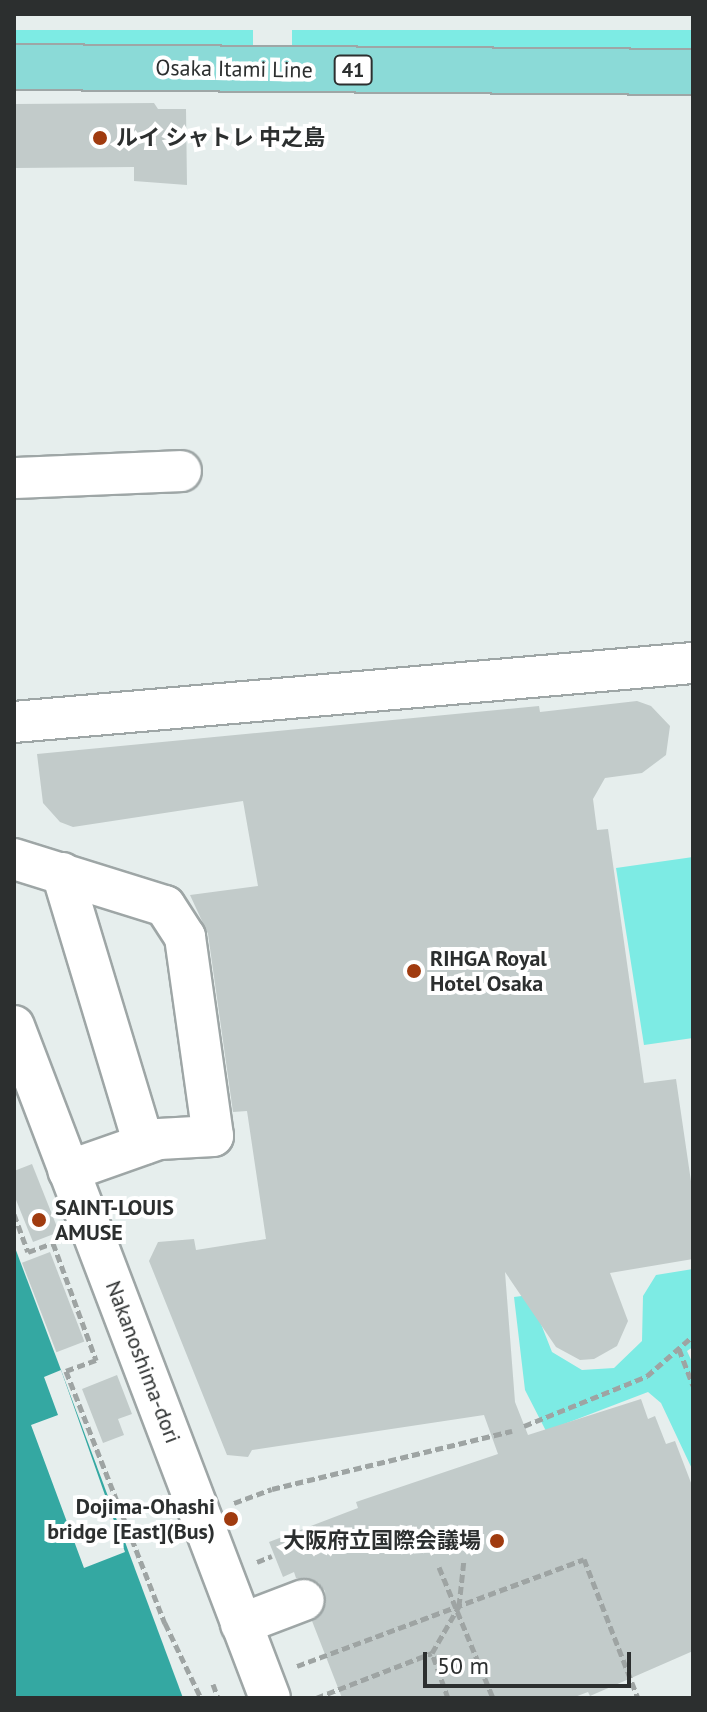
<!DOCTYPE html>
<meta charset="utf-8">
<style>
body{margin:0}
#map{position:relative;width:707px;height:1712px;overflow:hidden;background:#e6eeed;font-family:"PT Sans","Noto Sans JP",sans-serif}
div>[style]{position:absolute}
.green>*{inset:0;background:#7debe4;transform-origin:0 0}
.water>*{inset:0;background:#34a8a2}
.pier>*{inset:0;background:#e6eeed}
.building>*{inset:0;background:#c2cbca;transform-origin:0 0}
.path>*{height:5px;margin-top:-2.5px;transform-origin:0;background:repeating-linear-gradient(90deg,#9ea4a3 0 8px,transparent 0 12px)}
.roads{filter:drop-shadow(2px 0 #9ea6a6) drop-shadow(-2px 0 #9ea6a6) drop-shadow(0 2px #9ea6a6) drop-shadow(0 -2px #9ea6a6)}
.minor>*{height:40px;margin:-20px;padding:0 20px;transform-origin:20px;border-radius:20px;background:#fff}
.major>*{height:44px;margin:-22px;padding:0 22px;transform-origin:22px;border-radius:22px;background:#8bdad7}
.dots>*{width:22px;height:22px;translate:-50% -50%;box-sizing:border-box;border:4px solid #fff;border-radius:50%}
span{translate:-50% -50%;white-space:nowrap;text-align:center;line-height:1.15;-webkit-text-stroke:8px #fff;paint-order:stroke}
.shield-label span{padding:2px 6px;background:#fff;border:2px solid;border-radius:6px;-webkit-text-stroke-width:0}
.shield-label{font-size:20px;color:#2c2f2f;font-weight:700}
.street-label{font-size:22px;color:#2c2f2f}
.poi-label{font-size:22px;color:#2c2f2f;font-weight:700}
.left{translate:0 -50%;text-align:left}
.right{translate:-100% -50%;text-align:right}
.frame{position:absolute;inset:0;border:16px solid #2c2f2f;pointer-events:none}
.scale{position:absolute;left:423px;top:1652px;width:208px;height:36px;box-sizing:border-box;border:4px solid #2c2f2f;border-top:0;padding-left:10px;font-size:24px;line-height:28px;white-space:nowrap;color:#2c2f2f;-webkit-text-stroke:6px #fff;paint-order:stroke}
</style>
<div id="map">
<div class="green">
<i style="left:14px;top:30px;width:239px;height:17px"></i>
<i style="left:292px;top:30px;width:401px;height:18px"></i>
<i style="clip-path:polygon(693px 857px,693px 1038px,644px 1045px,616px 868px)"></i>
<i style="clip-path:polygon(693px 1269px,693px 1347px,687px 1351px,693px 1364px,693px 1471px,661px 1403px,648px 1392px,546px 1431px,525px 1390px,514px 1297px,545px 1293px,541px 1324px,552px 1352px,582px 1370px,614px 1368px,642px 1341px,643px 1296px,656px 1275px)"></i>
</div>
<div class="water">
<i style="clip-path:polygon(14px 1245px,64px 1378px,183px 1698px,14px 1698px)"></i>
</div>
<div class="pier">
<i style="clip-path:polygon(61px 1370px,125px 1552px,84px 1568px,31px 1425px,58px 1415px,44px 1377px)"></i>
</div>
<div class="building">
<i style="clip-path:polygon(154px 103px,158px 109px,186px 109px,187px 185px,134px 181px,134px 167px,14px 168px,14px 104px)"></i>
<i style="clip-path:polygon(637px 701px,651px 706px,670px 726px,666px 755px,642px 773px,605px 778px,593px 799px,597px 830px,608px 829px,644px 1083px,676px 1079px,693px 1195px,693px 1259px,610px 1273px,628px 1321px,617px 1346px,594px 1359px,580px 1360px,556px 1347px,505px 1272px,515px 1402px,528px 1435px,641px 1399px,648px 1419px,655px 1416px,666px 1444px,675px 1441px,693px 1488px,693px 1651px,590px 1696px,588px 1692px,572px 1698px,342px 1698px,312px 1621px,326px 1604px,325px 1591px,318px 1582px,296px 1578px,294px 1572px,283px 1577px,269px 1542px,358px 1508px,356px 1502px,498px 1454px,484px 1415px,252px 1450px,248px 1457px,227px 1455px,149px 1261px,158px 1242px,194px 1239px,196px 1250px,266px 1239px,247px 1111px,233px 1112px,208px 934px,190px 895px,258px 886px,243px 801px,73px 827px,60px 822px,43px 803px,37px 754px,539px 706px,540px 712px)"></i>
<i style="clip-path:polygon(32px 1164px,59px 1232px,33px 1242px,14px 1195px,14px 1171px)"></i>
<i style="left:50px;top:1252px;width:96px;height:30px;rotate:69deg"></i>
<i style="clip-path:polygon(117px 1375px,132px 1414px,118px 1419px,124px 1435px,103px 1443px,82px 1389px)"></i>
</div>
<div class="path">
<i style="left:14px;top:1214px;width:40px;rotate:69.8deg"></i>
<i style="left:28px;top:1252px;width:27px;rotate:-20deg"></i>
<i style="left:53px;top:1243px;width:125px;rotate:69.8deg"></i>
<i style="left:96px;top:1360px;width:32px;rotate:160deg"></i>
<i style="left:66px;top:1371px;width:271px;rotate:68.6deg"></i>
<i style="left:165px;top:1623px;width:83px;rotate:64.4deg"></i>
<i style="left:679px;top:1349px;width:39px;rotate:69deg"></i>
<i style="left:524px;top:1426px;width:133px;rotate:-22.1deg"></i>
<i style="left:647px;top:1376px;width:61px;rotate:-41deg"></i>
<i style="left:234px;top:1503px;width:40px;rotate:-20.2deg"></i>
<i style="left:272px;top:1489px;width:247px;rotate:-13.6deg"></i>
<i style="left:257px;top:1562px;width:16px;rotate:-22deg"></i>
<i style="left:439px;top:1567px;width:142px;rotate:67.6deg"></i>
<i style="left:297px;top:1666px;width:306px;rotate:-20.4deg"></i>
<i style="left:584px;top:1559px;width:149px;rotate:68.8deg"></i>
<i style="left:213px;top:1684px;width:15px;rotate:70deg"></i>
<i style="left:316px;top:1698px;width:124px;rotate:-21.2deg"></i>
<i style="left:448px;top:1698px;width:48px;rotate:-109.6deg"></i>
<i style="left:432px;top:1653px;width:54px;rotate:-60.1deg"></i>
<i style="left:459px;top:1606px;width:47px;rotate:-83.9deg"></i>
</div>
<div class="roads">
<div class="minor">
<i style="left:14px;top:478px;width:167px;rotate:-2.4deg"></i>
<i style="left:14px;top:722px;width:682px;rotate:-4.97deg"></i>
<i style="left:14px;top:859px;width:158px;rotate:17.3deg"></i>
<i style="left:165px;top:906px;width:37px;rotate:57deg"></i>
<i style="left:185px;top:937px;width:201px;rotate:82deg"></i>
<i style="left:213px;top:1136px;width:54px;rotate:176.8deg"></i>
<i style="left:159px;top:1139px;width:96px;rotate:160.6deg"></i>
<i style="left:62px;top:873px;width:283px;rotate:73.2deg"></i>
<i style="left:14px;top:1026px;width:719px;rotate:69.15deg"></i>
<i style="left:241px;top:1624px;width:67px;rotate:-20.9deg"></i>
</div>
<div class="major">
<i style="left:14px;top:67px;width:679px;rotate:0.42deg"></i>
</div>
</div>
<div class="dots">
<i style="left:100px;top:138px;background:#a03b0f"></i>
<i style="left:414px;top:971px;background:#a03b0f"></i>
<i style="left:39px;top:1220px;background:#a03b0f"></i>
<i style="left:231px;top:1519px;background:#a03b0f"></i>
<i style="left:497px;top:1541px;background:#a03b0f"></i>
</div>
<div class="shield-label">
<span style="left:353px;top:70px">41</span>
</div>
<div class="street-label">
<span style="left:234px;top:69px;rotate:1deg">Osaka Itami Line</span>
<span style="left:143px;top:1362px;rotate:69deg">Nakanoshima-dori</span>
</div>
<div class="poi-label">
<span class="left" style="left:116px;top:138px">ルイ シャトレ 中之島</span>
<span class="left" style="left:430px;top:971px">RIHGA Royal<br>Hotel Osaka</span>
<span class="left" style="left:55px;top:1220px">SAINT-LOUIS<br>AMUSE</span>
<span class="right" style="left:215px;top:1519px">Dojima-Ohashi<br>bridge [East](Bus)</span>
<span class="right" style="left:481px;top:1541px">大阪府立国際会議場</span>
</div>
<div class="frame"></div>
<div class="scale">50 m</div>
</div>
